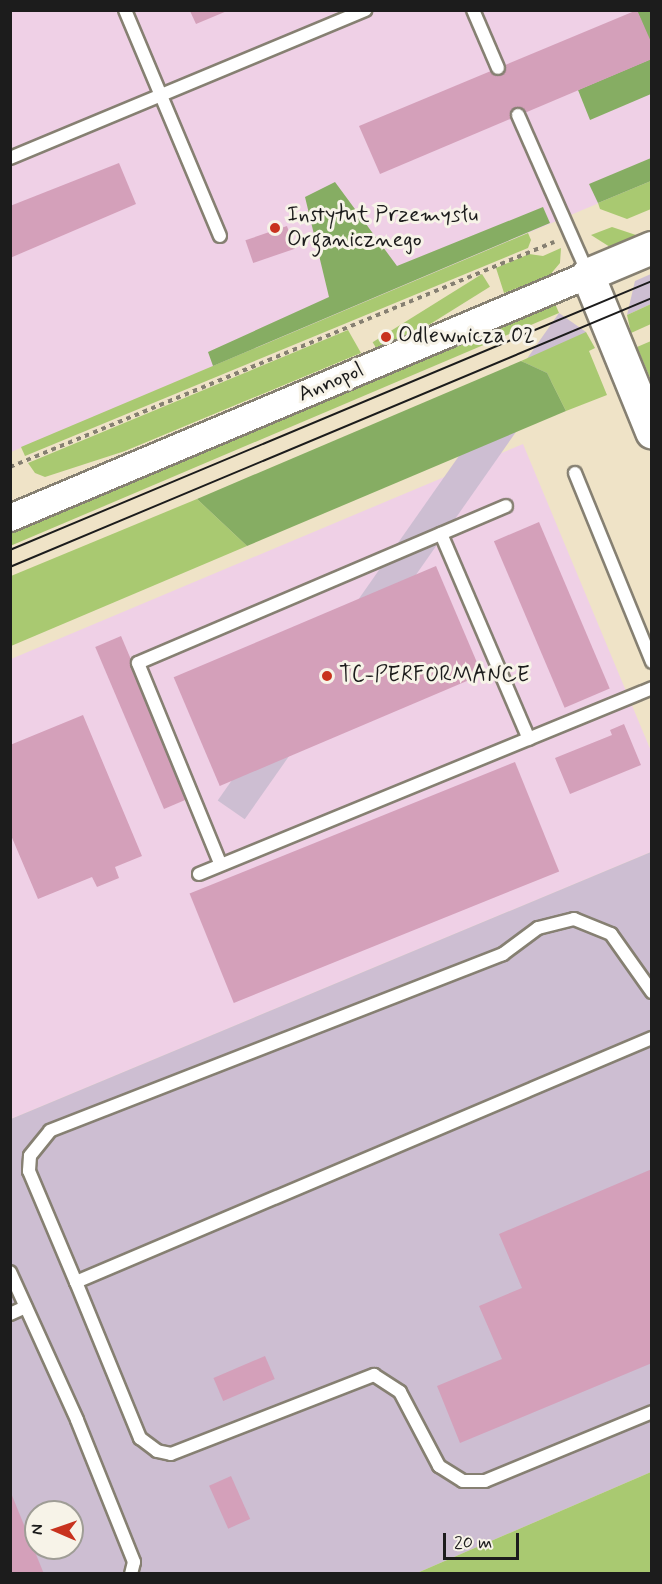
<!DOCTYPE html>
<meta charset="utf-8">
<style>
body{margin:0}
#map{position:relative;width:662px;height:1584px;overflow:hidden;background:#efe3c7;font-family:Mynerve,sans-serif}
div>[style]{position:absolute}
.built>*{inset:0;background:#efd0e6}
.industrial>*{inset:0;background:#cdbed2;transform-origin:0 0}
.green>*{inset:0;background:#a9c971;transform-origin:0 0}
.forest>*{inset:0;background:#86ad63}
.building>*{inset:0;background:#d4a0ba;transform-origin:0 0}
.path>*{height:4px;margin-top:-2px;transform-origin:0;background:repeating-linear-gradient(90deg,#868072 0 4.5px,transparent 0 9px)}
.roads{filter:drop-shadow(2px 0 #868072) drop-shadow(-2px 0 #868072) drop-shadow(0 2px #868072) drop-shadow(0 -2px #868072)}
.service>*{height:12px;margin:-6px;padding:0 6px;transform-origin:6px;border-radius:6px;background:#fff}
.minor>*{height:26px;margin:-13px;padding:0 13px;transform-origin:13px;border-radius:13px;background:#fff}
.tertiary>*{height:32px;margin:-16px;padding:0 16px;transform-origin:16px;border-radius:16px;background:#fff}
.tram>*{height:1.5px;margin:-0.75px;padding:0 0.75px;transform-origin:0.75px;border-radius:0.75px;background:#1c1c1c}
.dots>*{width:16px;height:16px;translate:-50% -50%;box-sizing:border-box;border:3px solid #f7f3e8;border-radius:50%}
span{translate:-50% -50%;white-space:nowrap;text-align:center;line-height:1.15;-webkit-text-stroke:6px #f7f3e8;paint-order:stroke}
.poi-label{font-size:22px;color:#1c1c1c}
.left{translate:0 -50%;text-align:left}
.street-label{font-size:22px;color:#1c1c1c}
.frame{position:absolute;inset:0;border:12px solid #1c1c1c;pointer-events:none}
.north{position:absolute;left:24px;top:1500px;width:60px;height:60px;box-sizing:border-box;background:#f7f3e8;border:2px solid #9f9d96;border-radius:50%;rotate:272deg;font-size:16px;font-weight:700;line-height:24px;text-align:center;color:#1c1c1c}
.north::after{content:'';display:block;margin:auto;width:21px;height:27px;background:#c8321e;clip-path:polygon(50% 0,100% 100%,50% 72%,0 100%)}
.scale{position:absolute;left:443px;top:1533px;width:76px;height:27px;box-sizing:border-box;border:3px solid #1c1c1c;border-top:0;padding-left:8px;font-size:18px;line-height:21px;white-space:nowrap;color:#1c1c1c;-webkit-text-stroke:4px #f7f3e8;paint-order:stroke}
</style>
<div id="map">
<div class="built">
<i style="clip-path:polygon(11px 11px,651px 11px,651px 181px,11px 452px)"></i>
<i style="clip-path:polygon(523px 444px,651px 751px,651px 852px,11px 1119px,11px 659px)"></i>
</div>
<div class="industrial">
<i style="clip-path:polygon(651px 274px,651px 304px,627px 315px,635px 281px)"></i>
<i style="left:559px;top:313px;width:33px;height:595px;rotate:35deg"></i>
<i style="clip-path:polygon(evenodd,651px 852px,651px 1472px,417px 1573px,11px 1574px,11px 1119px,651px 852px,36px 1512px,72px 1512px,72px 1548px,36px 1548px,36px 1512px)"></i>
</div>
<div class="green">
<i style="clip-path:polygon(651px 181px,651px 209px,627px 219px,600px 209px,598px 203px)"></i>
<i style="clip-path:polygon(612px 227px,636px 235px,638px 240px,610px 247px,591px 235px)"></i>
<i style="clip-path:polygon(528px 233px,531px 240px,528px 248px,25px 456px,21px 447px)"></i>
<i style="clip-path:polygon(561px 248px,560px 263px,549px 276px,504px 293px,496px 268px,529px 254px,543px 256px)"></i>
<i style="left:482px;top:274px;width:15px;height:129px;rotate:58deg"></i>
<i style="clip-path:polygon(651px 304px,651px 324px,631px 333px,627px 315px)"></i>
<i style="left:559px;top:313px;width:595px;height:24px;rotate:157deg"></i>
<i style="clip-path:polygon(348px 330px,361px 353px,125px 451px,45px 477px,35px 473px,28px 463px)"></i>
<i style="clip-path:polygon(586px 332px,595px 348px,589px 351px,607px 395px,566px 411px,547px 373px,521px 361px)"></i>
<i style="clip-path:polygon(651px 341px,652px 342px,651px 380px,637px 347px)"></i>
<i style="clip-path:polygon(197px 499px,247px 546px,11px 646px,11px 576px)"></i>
<i style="clip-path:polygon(651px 1472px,651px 1572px,417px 1573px)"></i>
</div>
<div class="forest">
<i style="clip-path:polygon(637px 11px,651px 11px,651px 44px)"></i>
<i style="clip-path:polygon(651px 59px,651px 94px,590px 120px,578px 90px)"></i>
<i style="clip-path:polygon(651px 158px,651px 181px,598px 203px,589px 184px)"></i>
<i style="clip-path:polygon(335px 182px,397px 266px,543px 207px,550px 223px,213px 366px,208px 352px,329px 297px,305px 197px)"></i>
<i style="clip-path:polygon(521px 361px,547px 373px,566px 411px,247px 546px,197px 499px)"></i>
</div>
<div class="building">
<i style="clip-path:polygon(637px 10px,652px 44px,652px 59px,380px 174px,359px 126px)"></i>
<i style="clip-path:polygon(190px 11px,227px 11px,196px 24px)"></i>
<i style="clip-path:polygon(119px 163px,136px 204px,10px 258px,10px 206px)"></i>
<i style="left:287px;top:226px;width:24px;height:44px;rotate:71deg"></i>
<i style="left:539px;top:522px;width:181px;height:49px;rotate:67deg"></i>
<i style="left:436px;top:566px;width:118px;height:285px;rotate:67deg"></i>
<i style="left:121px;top:636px;width:176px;height:28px;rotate:67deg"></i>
<i style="clip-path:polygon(83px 715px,142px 856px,115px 867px,119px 878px,97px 887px,92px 877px,38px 899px,10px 833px,10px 745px)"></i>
<i style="clip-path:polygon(624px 724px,641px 765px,570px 794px,555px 758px,612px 735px,610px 730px)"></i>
<i style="left:515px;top:762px;width:118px;height:351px;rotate:68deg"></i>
<i style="clip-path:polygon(652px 1169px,652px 1363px,460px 1443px,437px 1386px,502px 1359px,479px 1306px,522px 1288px,499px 1234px)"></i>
<i style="left:265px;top:1356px;width:25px;height:56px;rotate:67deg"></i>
<i style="left:231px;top:1476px;width:47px;height:24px;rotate:66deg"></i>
<i style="clip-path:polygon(10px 1493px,11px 1493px,44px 1574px,10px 1574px)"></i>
</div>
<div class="path">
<i style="left:10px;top:467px;width:589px;rotate:-22.47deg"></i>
</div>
<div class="roads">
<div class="service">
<i style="left:125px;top:10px;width:245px;rotate:67.2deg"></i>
<i style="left:473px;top:10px;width:63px;rotate:66.7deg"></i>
<i style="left:518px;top:115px;width:174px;rotate:66.2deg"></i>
<i style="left:10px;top:158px;width:385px;rotate:-22.6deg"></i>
<i style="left:575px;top:473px;width:204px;rotate:67.8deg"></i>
<i style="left:441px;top:534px;width:223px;rotate:66.8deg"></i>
<i style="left:220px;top:863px;width:216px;rotate:-112.3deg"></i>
<i style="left:138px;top:663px;width:400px;rotate:-23.1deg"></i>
<i style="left:199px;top:874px;width:490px;rotate:-22.3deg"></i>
<i style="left:652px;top:992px;width:71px;rotate:-125.3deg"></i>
<i style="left:611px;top:934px;width:40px;rotate:-158deg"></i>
<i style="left:574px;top:919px;width:37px;rotate:166deg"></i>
<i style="left:538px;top:928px;width:44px;rotate:143.4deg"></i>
<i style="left:503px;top:954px;width:486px;rotate:158.7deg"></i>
<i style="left:50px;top:1131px;width:32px;rotate:129deg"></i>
<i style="left:30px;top:1156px;width:15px;rotate:94deg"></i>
<i style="left:29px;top:1171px;width:121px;rotate:67.1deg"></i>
<i style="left:76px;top:1282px;width:626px;rotate:-22.96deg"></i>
<i style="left:10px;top:1272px;width:162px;rotate:65.6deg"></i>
<i style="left:77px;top:1420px;width:153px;rotate:68.1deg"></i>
<i style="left:134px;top:1562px;width:12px;rotate:104deg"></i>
<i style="left:76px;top:1282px;width:169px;rotate:67.7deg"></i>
<i style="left:140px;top:1438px;width:21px;rotate:37deg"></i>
<i style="left:157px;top:1451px;width:14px;rotate:12deg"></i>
<i style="left:171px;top:1454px;width:218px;rotate:-21.3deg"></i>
<i style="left:374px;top:1375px;width:31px;rotate:33deg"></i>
<i style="left:400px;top:1392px;width:84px;rotate:62.2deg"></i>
<i style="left:439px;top:1466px;width:28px;rotate:32deg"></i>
<i style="left:463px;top:1481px;width:22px"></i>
<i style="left:485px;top:1481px;width:181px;rotate:-22.4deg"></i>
<i style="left:10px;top:1314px;width:17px;rotate:-24deg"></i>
</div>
<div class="minor">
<i style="left:10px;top:518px;width:627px;rotate:-22.8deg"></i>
</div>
<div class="tertiary">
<i style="left:652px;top:248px;width:69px;rotate:157.1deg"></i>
<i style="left:588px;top:275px;width:170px;rotate:67.8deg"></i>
</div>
</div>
<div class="tram">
<i style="left:10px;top:550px;width:696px;rotate:-22.73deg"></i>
<i style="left:10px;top:567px;width:696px;rotate:-22.73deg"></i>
</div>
<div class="dots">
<i style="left:275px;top:228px;background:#c8321e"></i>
<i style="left:386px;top:337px;background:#c8321e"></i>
<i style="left:327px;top:676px;background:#c8321e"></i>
</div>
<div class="poi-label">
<span class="left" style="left:287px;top:228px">Instytut Przemysłu<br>Organicznego</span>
<span class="left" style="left:398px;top:337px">Odlewnicza 02</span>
<span class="left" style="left:339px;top:676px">TC-PERFORMANCE</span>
</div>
<div class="street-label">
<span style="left:331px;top:383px;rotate:-23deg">Annopol</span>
</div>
<div class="frame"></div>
<div class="north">N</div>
<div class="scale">20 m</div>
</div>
